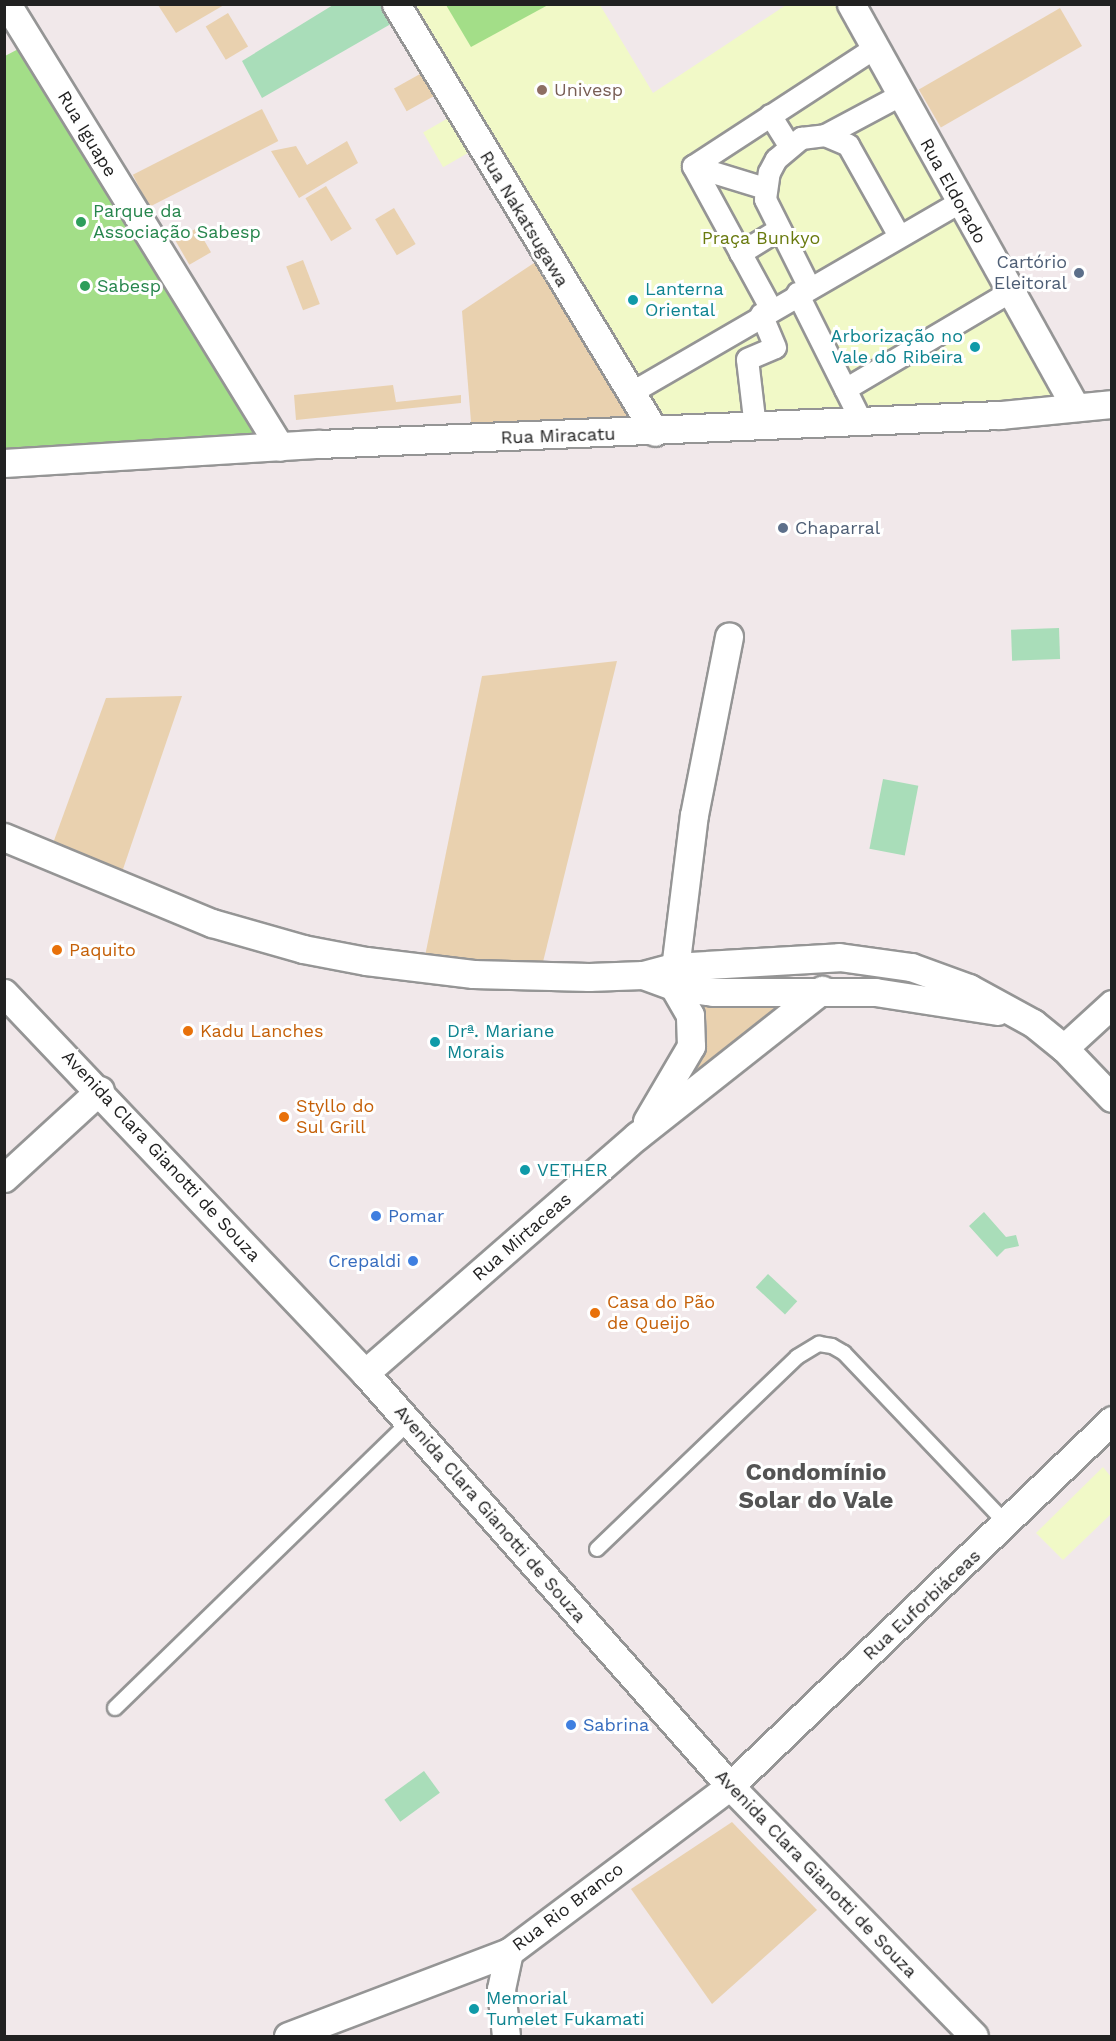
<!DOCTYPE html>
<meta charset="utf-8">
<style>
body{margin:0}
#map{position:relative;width:1116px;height:2041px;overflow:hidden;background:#f1e8ea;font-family:"Work Sans",sans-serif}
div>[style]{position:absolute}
.grass>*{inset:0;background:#e9d1af;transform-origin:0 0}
.park>*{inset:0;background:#f1f9c7;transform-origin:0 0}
.pitch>*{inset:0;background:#a3de88}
.water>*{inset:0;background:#a9ddb9;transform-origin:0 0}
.roads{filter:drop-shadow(2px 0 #959595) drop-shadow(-2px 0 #959595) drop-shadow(0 2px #959595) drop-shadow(0 -2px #959595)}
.service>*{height:14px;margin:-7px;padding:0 7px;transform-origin:7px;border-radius:7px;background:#fff}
.pedestrian>*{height:21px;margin:-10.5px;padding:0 10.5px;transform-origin:10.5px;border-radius:10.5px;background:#fff}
.minor>*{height:27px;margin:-13.5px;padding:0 13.5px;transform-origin:13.5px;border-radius:13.5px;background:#fff}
.dots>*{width:16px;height:16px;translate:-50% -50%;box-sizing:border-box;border:3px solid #fff;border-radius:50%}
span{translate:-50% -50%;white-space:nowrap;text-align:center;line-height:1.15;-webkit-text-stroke:6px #fff;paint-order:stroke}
.education-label{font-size:18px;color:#785e54}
.left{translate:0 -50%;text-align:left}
.street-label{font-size:18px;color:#212121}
.leisure-label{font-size:18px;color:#27864d}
.park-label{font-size:18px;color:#697a0e}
.service-label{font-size:18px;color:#4e5e75}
.right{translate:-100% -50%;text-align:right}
.culture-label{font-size:18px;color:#0d838f}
.food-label{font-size:18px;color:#c56008}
.shop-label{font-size:18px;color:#366cbe}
.district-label{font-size:24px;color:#545454;font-weight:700}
.frame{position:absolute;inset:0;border:6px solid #212121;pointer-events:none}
</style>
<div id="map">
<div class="grass">
<i style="clip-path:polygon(158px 5px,224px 5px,176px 33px)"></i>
<i style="left:1060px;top:8px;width:44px;height:163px;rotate:60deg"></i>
<i style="left:228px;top:13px;width:39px;height:26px;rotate:59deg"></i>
<i style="left:429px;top:69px;width:26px;height:40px;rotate:61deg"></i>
<i style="left:262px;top:109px;width:36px;height:145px;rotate:63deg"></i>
<i style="clip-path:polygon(347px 141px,358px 163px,299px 198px,271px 151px,296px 146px,307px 165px)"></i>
<i style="left:326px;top:186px;width:50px;height:24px;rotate:59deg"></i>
<i style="left:394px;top:208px;width:42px;height:22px;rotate:59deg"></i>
<i style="left:197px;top:228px;width:28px;height:25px;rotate:60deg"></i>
<i style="clip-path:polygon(540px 259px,632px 420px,472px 434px,462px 311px)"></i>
<i style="left:303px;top:260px;width:47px;height:18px;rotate:69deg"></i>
<i style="clip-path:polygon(393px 385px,396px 402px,461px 395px,461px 403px,296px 420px,294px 395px)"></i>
<i style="clip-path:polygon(617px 661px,542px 966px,424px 961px,482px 676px)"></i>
<i style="clip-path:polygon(182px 696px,121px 875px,52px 846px,106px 698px)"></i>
<i style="clip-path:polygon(796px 999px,671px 1099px,707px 1037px,706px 1016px,699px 1001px)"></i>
<i style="clip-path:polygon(732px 1822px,817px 1910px,712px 2004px,631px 1889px)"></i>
</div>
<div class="park">
<i style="clip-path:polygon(413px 5px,600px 5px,653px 93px,786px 5px,835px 5px,1061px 402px,658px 423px)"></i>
<i style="left:450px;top:117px;width:40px;height:31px;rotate:60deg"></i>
<i style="clip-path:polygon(1103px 1467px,1111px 1477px,1111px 1514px,1063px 1560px,1036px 1533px)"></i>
</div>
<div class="pitch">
<i style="clip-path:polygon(446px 5px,548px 5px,471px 47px)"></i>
<i style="clip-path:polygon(43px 36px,261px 388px,291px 434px,5px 456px,5px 56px)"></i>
</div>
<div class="water">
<i style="clip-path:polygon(333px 5px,386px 5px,396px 21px,262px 98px,242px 61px)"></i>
<i style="left:1059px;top:628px;width:31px;height:48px;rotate:88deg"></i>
<i style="left:883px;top:779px;width:36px;height:71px;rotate:11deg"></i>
<i style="clip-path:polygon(984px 1212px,1006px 1237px,1016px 1235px,1019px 1246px,1005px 1249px,997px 1257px,969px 1226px)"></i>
<i style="left:768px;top:1274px;width:40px;height:18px;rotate:43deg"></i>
<i style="left:424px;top:1771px;width:27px;height:49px;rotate:54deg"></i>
</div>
<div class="roads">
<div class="service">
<i style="left:597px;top:1549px;width:277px;rotate:-43.8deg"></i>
<i style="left:797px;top:1357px;width:26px;rotate:-31deg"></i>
<i style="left:819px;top:1344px;width:13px;rotate:9deg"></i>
<i style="left:832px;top:1346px;width:14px;rotate:30deg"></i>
<i style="left:844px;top:1353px;width:236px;rotate:46.4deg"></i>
<i style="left:115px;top:1708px;width:410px;rotate:-44.2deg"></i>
</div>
<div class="pedestrian">
<i style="left:770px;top:115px;width:36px;rotate:58deg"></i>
<i style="left:825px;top:135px;width:85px;rotate:-28.1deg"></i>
<i style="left:693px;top:166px;width:75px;rotate:17deg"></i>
<i style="left:740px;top:253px;width:46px;rotate:-31.6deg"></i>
<i style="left:809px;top:287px;width:98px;rotate:-116.6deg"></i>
<i style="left:765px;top:199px;width:27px;rotate:-82deg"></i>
<i style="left:769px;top:172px;width:15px;rotate:-62deg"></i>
<i style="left:776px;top:159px;width:33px;rotate:-40deg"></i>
<i style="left:801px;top:138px;width:24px;rotate:-7deg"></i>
<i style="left:825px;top:135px;width:25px;rotate:23deg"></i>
<i style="left:848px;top:145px;width:102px;rotate:60.7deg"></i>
<i style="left:797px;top:293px;width:143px;rotate:63.4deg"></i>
<i style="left:771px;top:309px;width:163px;rotate:-118.6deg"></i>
<i style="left:693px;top:166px;width:216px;rotate:-33.1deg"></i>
<i style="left:845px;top:389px;width:191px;rotate:-30.6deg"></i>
<i style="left:630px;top:393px;width:380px;rotate:-30.1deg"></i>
<i style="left:755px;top:427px;width:68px;rotate:-96.7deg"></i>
<i style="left:747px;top:359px;width:30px;rotate:-23deg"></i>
<i style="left:775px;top:347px;width:36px;rotate:-113deg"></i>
</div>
<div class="minor">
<i style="left:7px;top:4px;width:520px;rotate:58.36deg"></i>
<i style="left:396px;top:4px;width:500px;rotate:58.82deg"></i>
<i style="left:851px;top:4px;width:461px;rotate:60.9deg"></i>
<i style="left:4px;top:463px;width:316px;rotate:-3.5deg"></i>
<i style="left:319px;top:444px;width:682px;rotate:-2.44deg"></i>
<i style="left:1000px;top:415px;width:113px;rotate:-5.6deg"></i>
<i style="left:4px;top:837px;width:225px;rotate:22.5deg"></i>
<i style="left:212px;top:923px;width:95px;rotate:15.9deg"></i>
<i style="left:303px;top:949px;width:64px;rotate:10.8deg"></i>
<i style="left:366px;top:961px;width:108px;rotate:6.9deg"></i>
<i style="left:473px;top:974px;width:116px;rotate:1.5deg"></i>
<i style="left:589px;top:977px;width:54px;rotate:-2.1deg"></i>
<i style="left:643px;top:975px;width:31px;rotate:-15deg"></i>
<i style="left:673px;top:967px;width:166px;rotate:-3.4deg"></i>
<i style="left:839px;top:957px;width:73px;rotate:7.9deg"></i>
<i style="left:911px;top:967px;width:62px;rotate:19.9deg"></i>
<i style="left:969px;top:988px;width:73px;rotate:28.7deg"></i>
<i style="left:1033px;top:1023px;width:40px;rotate:39deg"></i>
<i style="left:1064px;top:1048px;width:69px;rotate:46.2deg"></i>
<i style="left:643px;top:975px;width:32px;rotate:20deg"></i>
<i style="left:673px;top:986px;width:40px;rotate:8.5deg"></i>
<i style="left:713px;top:992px;width:162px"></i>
<i style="left:875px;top:992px;width:124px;rotate:8.8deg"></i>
<i style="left:673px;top:985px;width:171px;rotate:-83deg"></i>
<i style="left:694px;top:815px;width:182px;rotate:-78.9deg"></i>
<i style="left:4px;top:993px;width:524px;rotate:46.47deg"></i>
<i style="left:365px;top:1373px;width:551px;rotate:48.53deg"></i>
<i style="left:730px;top:1786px;width:349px;rotate:45.7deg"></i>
<i style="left:1064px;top:1048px;width:65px;rotate:-42.5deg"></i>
<i style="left:647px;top:1121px;width:87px;rotate:-59.6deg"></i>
<i style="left:691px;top:1046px;width:31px;rotate:-92deg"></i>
<i style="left:690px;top:1015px;width:34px;rotate:-120deg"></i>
<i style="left:4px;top:1178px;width:130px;rotate:-42.5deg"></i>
<i style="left:365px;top:1373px;width:361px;rotate:-41.1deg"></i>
<i style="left:637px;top:1136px;width:236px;rotate:-38.3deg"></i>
<i style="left:288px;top:2036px;width:236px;rotate:-20.8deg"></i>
<i style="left:509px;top:1952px;width:276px;rotate:-36.9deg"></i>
<i style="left:730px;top:1786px;width:529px;rotate:-43.77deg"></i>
<i style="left:506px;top:2036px;width:47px;rotate:-96.1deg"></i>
<i style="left:501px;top:1989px;width:38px;rotate:-78deg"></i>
</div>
</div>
<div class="dots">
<i style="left:542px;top:90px;background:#8d6e63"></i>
<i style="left:81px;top:222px;background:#2e9e5b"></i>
<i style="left:1079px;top:273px;background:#5c6f8a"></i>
<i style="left:85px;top:286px;background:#2e9e5b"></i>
<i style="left:633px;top:300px;background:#0f9aa8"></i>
<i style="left:975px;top:347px;background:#0f9aa8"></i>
<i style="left:783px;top:528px;background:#5c6f8a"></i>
<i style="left:57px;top:950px;background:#e8710a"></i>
<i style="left:188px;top:1031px;background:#e8710a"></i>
<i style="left:435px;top:1042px;background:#0f9aa8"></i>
<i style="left:284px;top:1117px;background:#e8710a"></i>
<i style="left:525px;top:1170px;background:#0f9aa8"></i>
<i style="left:376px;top:1216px;background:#3f7fe0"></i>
<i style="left:413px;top:1261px;background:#3f7fe0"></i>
<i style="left:595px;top:1313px;background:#e8710a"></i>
<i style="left:571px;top:1725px;background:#3f7fe0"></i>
<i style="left:474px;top:2009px;background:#0f9aa8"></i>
</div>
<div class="education-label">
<span class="left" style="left:554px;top:90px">Univesp</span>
</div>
<div class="street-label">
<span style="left:87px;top:134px;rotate:59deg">Rua Iguape</span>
<span style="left:953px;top:191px;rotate:61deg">Rua Eldorado</span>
<span style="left:524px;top:219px;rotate:59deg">Rua Nakatsugawa</span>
<span style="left:558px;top:436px;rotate:-2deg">Rua Miracatu</span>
<span style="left:161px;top:1156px;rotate:47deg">Avenida Clara Gianotti de Souza</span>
<span style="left:522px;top:1237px;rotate:-41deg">Rua Mirtaceas</span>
<span style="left:490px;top:1514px;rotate:49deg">Avenida Clara Gianotti de Souza</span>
<span style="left:922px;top:1605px;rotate:-43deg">Rua Euforbiáceas</span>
<span style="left:816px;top:1874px;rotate:46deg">Avenida Clara Gianotti de Souza</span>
<span style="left:568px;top:1907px;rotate:-37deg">Rua Rio Branco</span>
</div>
<div class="leisure-label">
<span class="left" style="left:93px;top:222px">Parque da<br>Associação Sabesp</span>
<span class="left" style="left:97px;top:286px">Sabesp</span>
</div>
<div class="park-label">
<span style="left:761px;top:238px">Praça Bunkyo</span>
</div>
<div class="service-label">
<span class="right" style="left:1067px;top:273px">Cartório<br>Eleitoral</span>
<span class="left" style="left:795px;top:528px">Chaparral</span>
</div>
<div class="culture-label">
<span class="left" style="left:645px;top:300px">Lanterna<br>Oriental</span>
<span class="right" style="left:963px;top:347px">Arborização no<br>Vale do Ribeira</span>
<span class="left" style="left:447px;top:1042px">Drª. Mariane<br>Morais</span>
<span class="left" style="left:537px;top:1170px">VETHER</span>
<span class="left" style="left:486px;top:2009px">Memorial<br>Tumelet Fukamati</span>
</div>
<div class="food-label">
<span class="left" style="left:69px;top:950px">Paquito</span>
<span class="left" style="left:200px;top:1031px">Kadu Lanches</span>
<span class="left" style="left:296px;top:1117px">Styllo do<br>Sul Grill</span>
<span class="left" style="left:607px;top:1313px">Casa do Pão<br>de Queijo</span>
</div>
<div class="shop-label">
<span class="left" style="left:388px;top:1216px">Pomar</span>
<span class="right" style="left:401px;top:1261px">Crepaldi</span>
<span class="left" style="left:583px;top:1725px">Sabrina</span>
</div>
<div class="district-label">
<span style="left:816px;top:1487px">Condomínio<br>Solar do Vale</span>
</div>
<div class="frame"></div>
</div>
